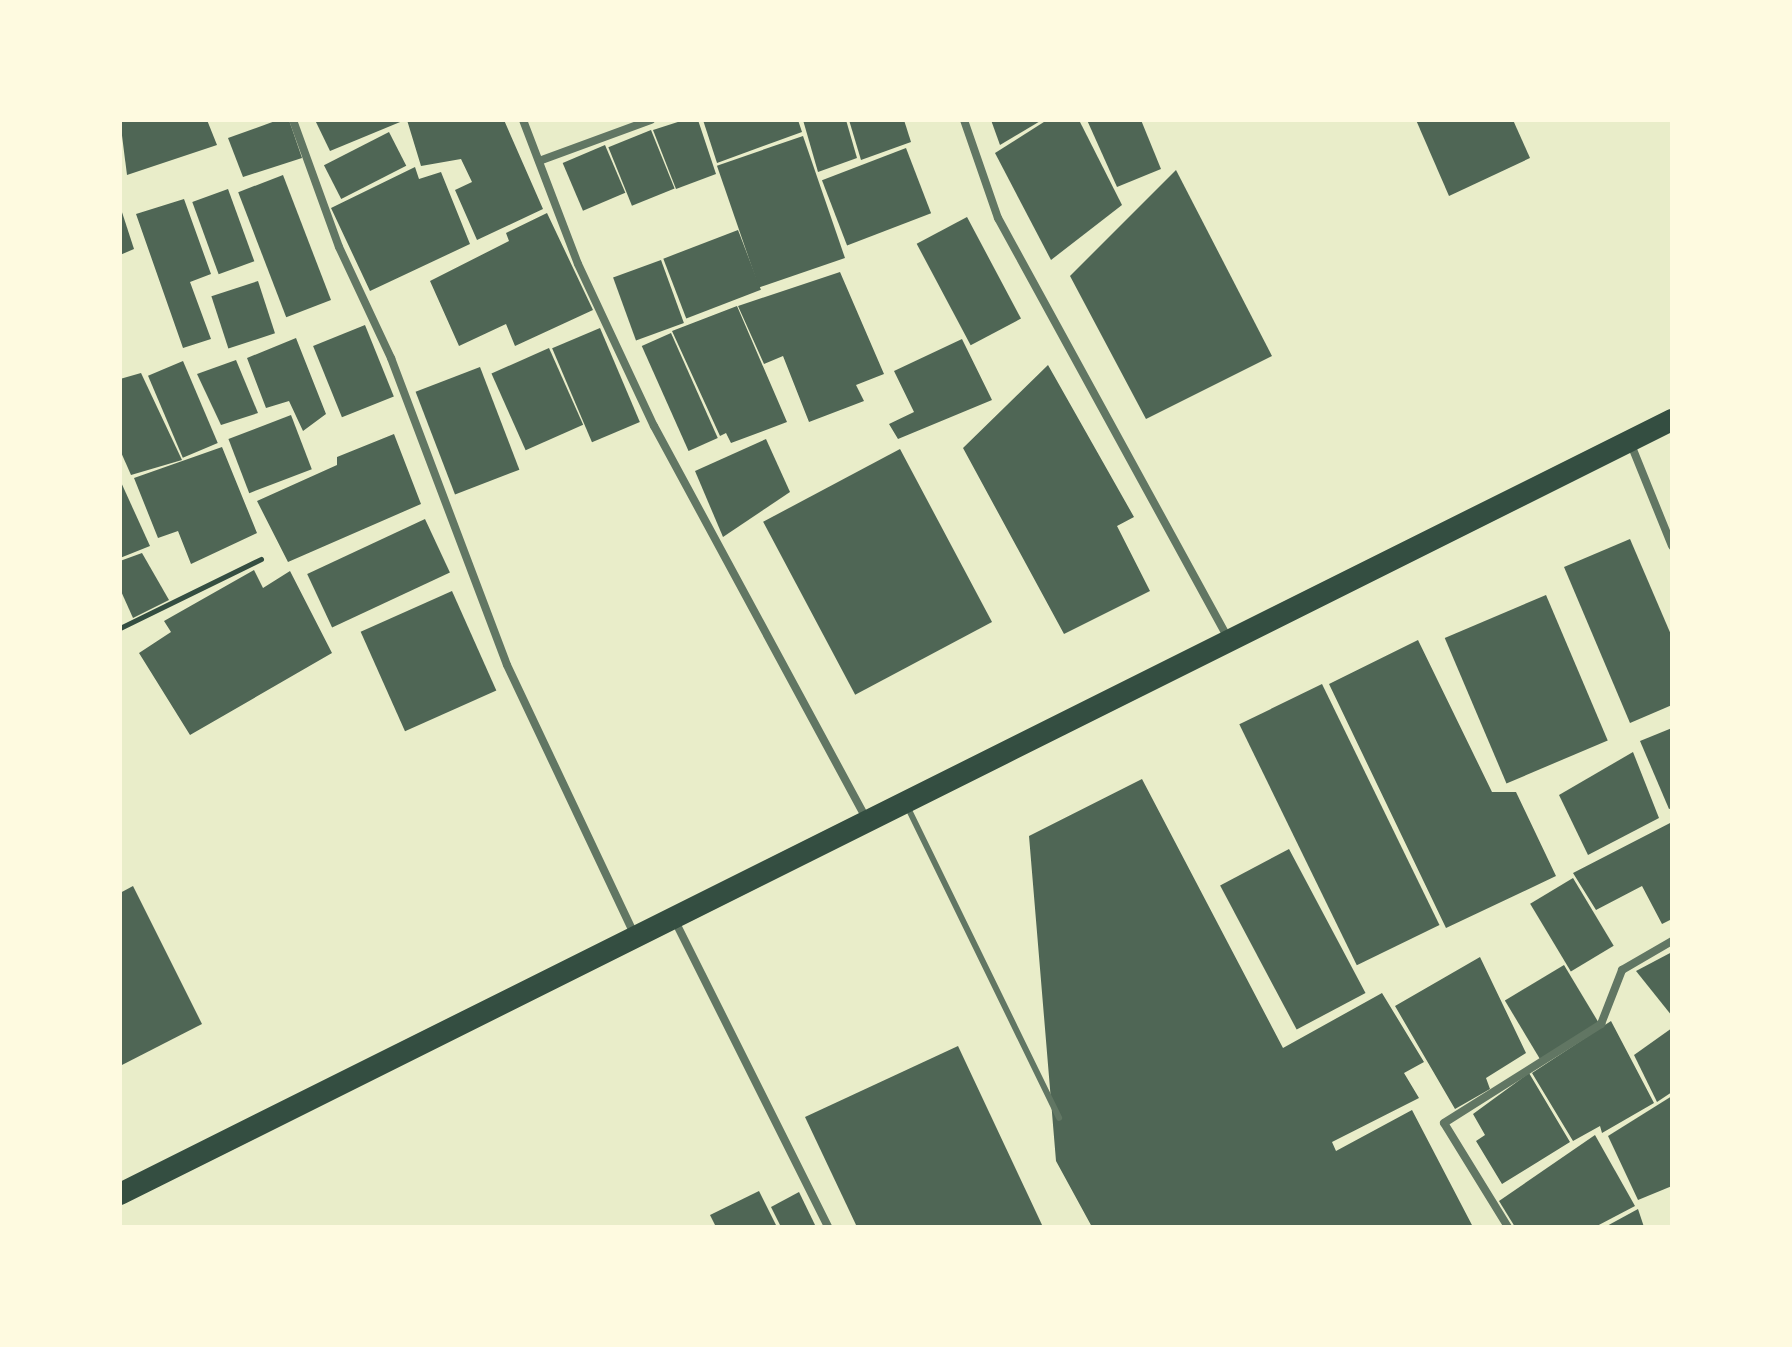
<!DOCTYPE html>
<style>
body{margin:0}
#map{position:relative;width:1792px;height:1347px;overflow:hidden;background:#e9edc9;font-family:"PT Sans",sans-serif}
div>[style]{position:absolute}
.building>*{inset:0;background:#4f6655;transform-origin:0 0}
.path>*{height:5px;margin:-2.5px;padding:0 2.5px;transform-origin:2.5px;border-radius:2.5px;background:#344e41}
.service>*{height:6px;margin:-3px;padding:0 3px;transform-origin:3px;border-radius:3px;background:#617663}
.minor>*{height:8px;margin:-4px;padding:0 4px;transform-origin:4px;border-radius:4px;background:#617663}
.trunk>*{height:22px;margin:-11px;padding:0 11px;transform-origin:11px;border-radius:11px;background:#344e41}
span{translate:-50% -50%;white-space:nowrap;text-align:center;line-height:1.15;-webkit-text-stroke:8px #fefae0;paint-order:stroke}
.frame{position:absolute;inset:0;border:122px solid #fefae0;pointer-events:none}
</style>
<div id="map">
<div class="building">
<i style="clip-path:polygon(120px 120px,207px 120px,217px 145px,127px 175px)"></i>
<i style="clip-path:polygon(278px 120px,289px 120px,302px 158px,243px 177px,228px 138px)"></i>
<i style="clip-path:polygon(315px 120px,405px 120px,330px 151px)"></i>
<i style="clip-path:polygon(407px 120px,504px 120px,543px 209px,477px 240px,455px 190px,472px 182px,461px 159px,421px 166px)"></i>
<i style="clip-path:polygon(684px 120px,698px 120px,716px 174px,676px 189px,653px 130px)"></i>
<i style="clip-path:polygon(703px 120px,798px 120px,802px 132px,717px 163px)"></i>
<i style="clip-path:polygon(803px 120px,846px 120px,857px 158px,818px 172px)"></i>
<i style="clip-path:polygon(849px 120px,904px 120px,911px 142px,861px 160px)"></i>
<i style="clip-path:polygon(991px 120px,1042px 120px,1000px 145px)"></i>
<i style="clip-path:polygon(1047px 120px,1079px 120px,1122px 205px,1051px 260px,995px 153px)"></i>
<i style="clip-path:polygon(1087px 120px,1141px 120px,1161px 169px,1117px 187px)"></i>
<i style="clip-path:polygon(1416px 120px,1513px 120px,1530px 158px,1449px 196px)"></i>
<i style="left:651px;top:130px;width:63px;height:46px;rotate:68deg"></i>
<i style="left:389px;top:132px;width:38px;height:73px;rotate:63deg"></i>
<i style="left:803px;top:136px;width:129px;height:91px;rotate:71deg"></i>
<i style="left:605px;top:145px;width:52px;height:46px;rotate:67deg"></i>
<i style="left:906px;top:148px;width:70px;height:90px;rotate:69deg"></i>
<i style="clip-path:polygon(415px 167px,419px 179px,441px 172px,470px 244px,370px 291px,331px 208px)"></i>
<i style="clip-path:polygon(1176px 170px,1272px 356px,1146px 419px,1070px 276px)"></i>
<i style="left:283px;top:175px;width:134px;height:48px;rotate:69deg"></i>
<i style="left:228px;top:189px;width:77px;height:38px;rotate:70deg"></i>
<i style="clip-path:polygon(184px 199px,211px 274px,190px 282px,211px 339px,183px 348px,136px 214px)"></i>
<i style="clip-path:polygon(120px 206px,134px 249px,120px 255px)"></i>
<i style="clip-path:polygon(547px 213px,593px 310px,515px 346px,506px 324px,459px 346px,430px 281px,509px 241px,506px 233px)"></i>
<i style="left:967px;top:217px;width:115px;height:57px;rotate:62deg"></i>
<i style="left:738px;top:230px;width:64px;height:80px;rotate:69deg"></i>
<i style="left:661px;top:260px;width:67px;height:51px;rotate:70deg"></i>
<i style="clip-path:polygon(840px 272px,884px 374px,856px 385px,864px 401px,809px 422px,783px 356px,764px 364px,738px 306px)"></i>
<i style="left:258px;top:281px;width:55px;height:49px;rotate:72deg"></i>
<i style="clip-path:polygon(737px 306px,787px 422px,731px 443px,726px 433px,720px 436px,672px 331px)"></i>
<i style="left:365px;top:325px;width:77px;height:56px;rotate:68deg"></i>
<i style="left:600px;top:328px;width:102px;height:52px;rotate:67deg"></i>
<i style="left:671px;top:333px;width:115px;height:32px;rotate:66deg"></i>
<i style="clip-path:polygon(296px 338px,326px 414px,303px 431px,289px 401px,266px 408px,247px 358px)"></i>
<i style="clip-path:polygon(962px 339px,992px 400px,898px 439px,889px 424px,914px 412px,894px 371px)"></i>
<i style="left:549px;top:348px;width:84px;height:63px;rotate:66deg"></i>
<i style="clip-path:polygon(236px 360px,258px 413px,221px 425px,197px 374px)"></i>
<i style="left:183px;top:361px;width:89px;height:38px;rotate:67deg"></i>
<i style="clip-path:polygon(1048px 365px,1134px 517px,1117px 526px,1150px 591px,1064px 634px,963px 448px)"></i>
<i style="left:480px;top:367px;width:110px;height:69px;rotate:69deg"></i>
<i style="clip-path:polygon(141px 373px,182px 460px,131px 475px,120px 450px,120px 379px)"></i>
<i style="left:291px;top:415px;width:58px;height:67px;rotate:69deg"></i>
<i style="clip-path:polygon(394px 434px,421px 504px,288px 562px,257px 501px,337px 465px,337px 457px)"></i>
<i style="clip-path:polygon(766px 439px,790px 492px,723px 537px,695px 471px)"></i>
<i style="clip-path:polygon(222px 447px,257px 533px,191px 564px,178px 531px,158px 538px,134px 478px)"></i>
<i style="left:900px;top:449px;width:196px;height:155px;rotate:62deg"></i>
<i style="clip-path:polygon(120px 480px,150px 546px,120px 558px)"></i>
<i style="left:425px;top:519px;width:59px;height:130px;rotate:65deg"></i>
<i style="clip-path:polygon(1630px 539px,1672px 637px,1672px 705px,1630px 723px,1564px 567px)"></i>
<i style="clip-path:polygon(142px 553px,169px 600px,133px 618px,120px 589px,120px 561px)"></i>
<i style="clip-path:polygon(254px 570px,263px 588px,290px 571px,332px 653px,190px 735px,139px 653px,171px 632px,164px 621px)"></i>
<i style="left:452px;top:591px;width:109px;height:100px;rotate:66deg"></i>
<i style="left:1546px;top:595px;width:158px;height:110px;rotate:67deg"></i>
<i style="clip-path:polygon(1418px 640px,1492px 792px,1516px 792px,1556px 876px,1446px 928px,1329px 684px)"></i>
<i style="left:1322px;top:684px;width:268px;height:92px;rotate:64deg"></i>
<i style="clip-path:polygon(1672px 728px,1672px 808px,1669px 809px,1640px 741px)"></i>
<i style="clip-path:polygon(1633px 752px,1659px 818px,1588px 855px,1559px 795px)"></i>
<i style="clip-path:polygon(1142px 779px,1283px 1048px,1382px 993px,1424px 1062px,1404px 1073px,1419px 1098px,1332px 1142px,1336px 1151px,1412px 1110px,1473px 1227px,1092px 1227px,1056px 1161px,1029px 836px)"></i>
<i style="clip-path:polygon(1672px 822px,1672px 919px,1662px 924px,1642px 886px,1596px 910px,1573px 873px)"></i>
<i style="left:1289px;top:849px;width:163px;height:78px;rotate:62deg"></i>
<i style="left:1573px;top:878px;width:79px;height:50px;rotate:59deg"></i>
<i style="clip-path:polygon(133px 886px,202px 1024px,120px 1066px,120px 893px)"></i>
<i style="clip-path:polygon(1672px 952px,1672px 1016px,1636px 971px)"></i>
<i style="clip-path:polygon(1480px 957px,1526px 1053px,1486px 1078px,1490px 1089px,1455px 1109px,1395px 1006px)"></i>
<i style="left:1564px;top:965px;width:69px;height:69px;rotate:59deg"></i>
<i style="clip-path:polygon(1611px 1021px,1654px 1103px,1602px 1133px,1600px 1126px,1573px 1141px,1532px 1073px)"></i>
<i style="clip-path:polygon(1672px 1028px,1672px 1092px,1657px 1102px,1634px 1055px)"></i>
<i style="clip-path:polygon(958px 1046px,1043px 1227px,857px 1227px,805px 1117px)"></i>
<i style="clip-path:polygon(1529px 1073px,1570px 1142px,1502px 1184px,1476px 1141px,1485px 1135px,1473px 1114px)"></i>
<i style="clip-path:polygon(1672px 1096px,1672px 1186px,1638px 1200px,1608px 1136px)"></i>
<i style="clip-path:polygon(1595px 1135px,1635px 1206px,1595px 1227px,1515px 1227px,1499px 1201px)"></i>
<i style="clip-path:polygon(759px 1191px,777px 1227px,716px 1227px,710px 1215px)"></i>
<i style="clip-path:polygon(799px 1192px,816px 1227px,781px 1227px,771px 1207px)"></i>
<i style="clip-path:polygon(1638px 1209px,1644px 1227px,1605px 1227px)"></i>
</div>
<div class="path">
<i style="left:120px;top:628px;width:157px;rotate:-26.1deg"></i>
</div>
<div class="service">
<i style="left:907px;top:806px;width:347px;rotate:64deg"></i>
</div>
<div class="minor">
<i style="left:293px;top:120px;width:135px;rotate:70.1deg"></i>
<i style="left:339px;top:247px;width:123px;rotate:64.9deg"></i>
<i style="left:391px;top:358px;width:328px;rotate:69.3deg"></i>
<i style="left:507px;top:665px;width:300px;rotate:64.7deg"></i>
<i style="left:523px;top:120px;width:154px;rotate:69.1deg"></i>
<i style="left:578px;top:264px;width:179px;rotate:64.9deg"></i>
<i style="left:654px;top:426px;width:446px;rotate:61.6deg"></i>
<i style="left:964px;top:120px;width:104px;rotate:70.9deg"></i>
<i style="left:998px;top:218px;width:479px;rotate:61.3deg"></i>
<i style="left:539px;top:161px;width:119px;rotate:-20.1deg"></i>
<i style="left:1630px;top:442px;width:112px;rotate:68deg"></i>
<i style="left:674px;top:919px;width:344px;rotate:63.4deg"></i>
<i style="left:1508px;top:1227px;width:122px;rotate:-121.6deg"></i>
<i style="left:1444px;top:1123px;width:186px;rotate:-32.2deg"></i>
<i style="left:1601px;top:1024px;width:58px;rotate:-68.7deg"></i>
<i style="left:1622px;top:970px;width:58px;rotate:-30.1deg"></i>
</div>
<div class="trunk">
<i style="left:120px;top:1194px;width:1734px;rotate:-26.51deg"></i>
</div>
<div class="frame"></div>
</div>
